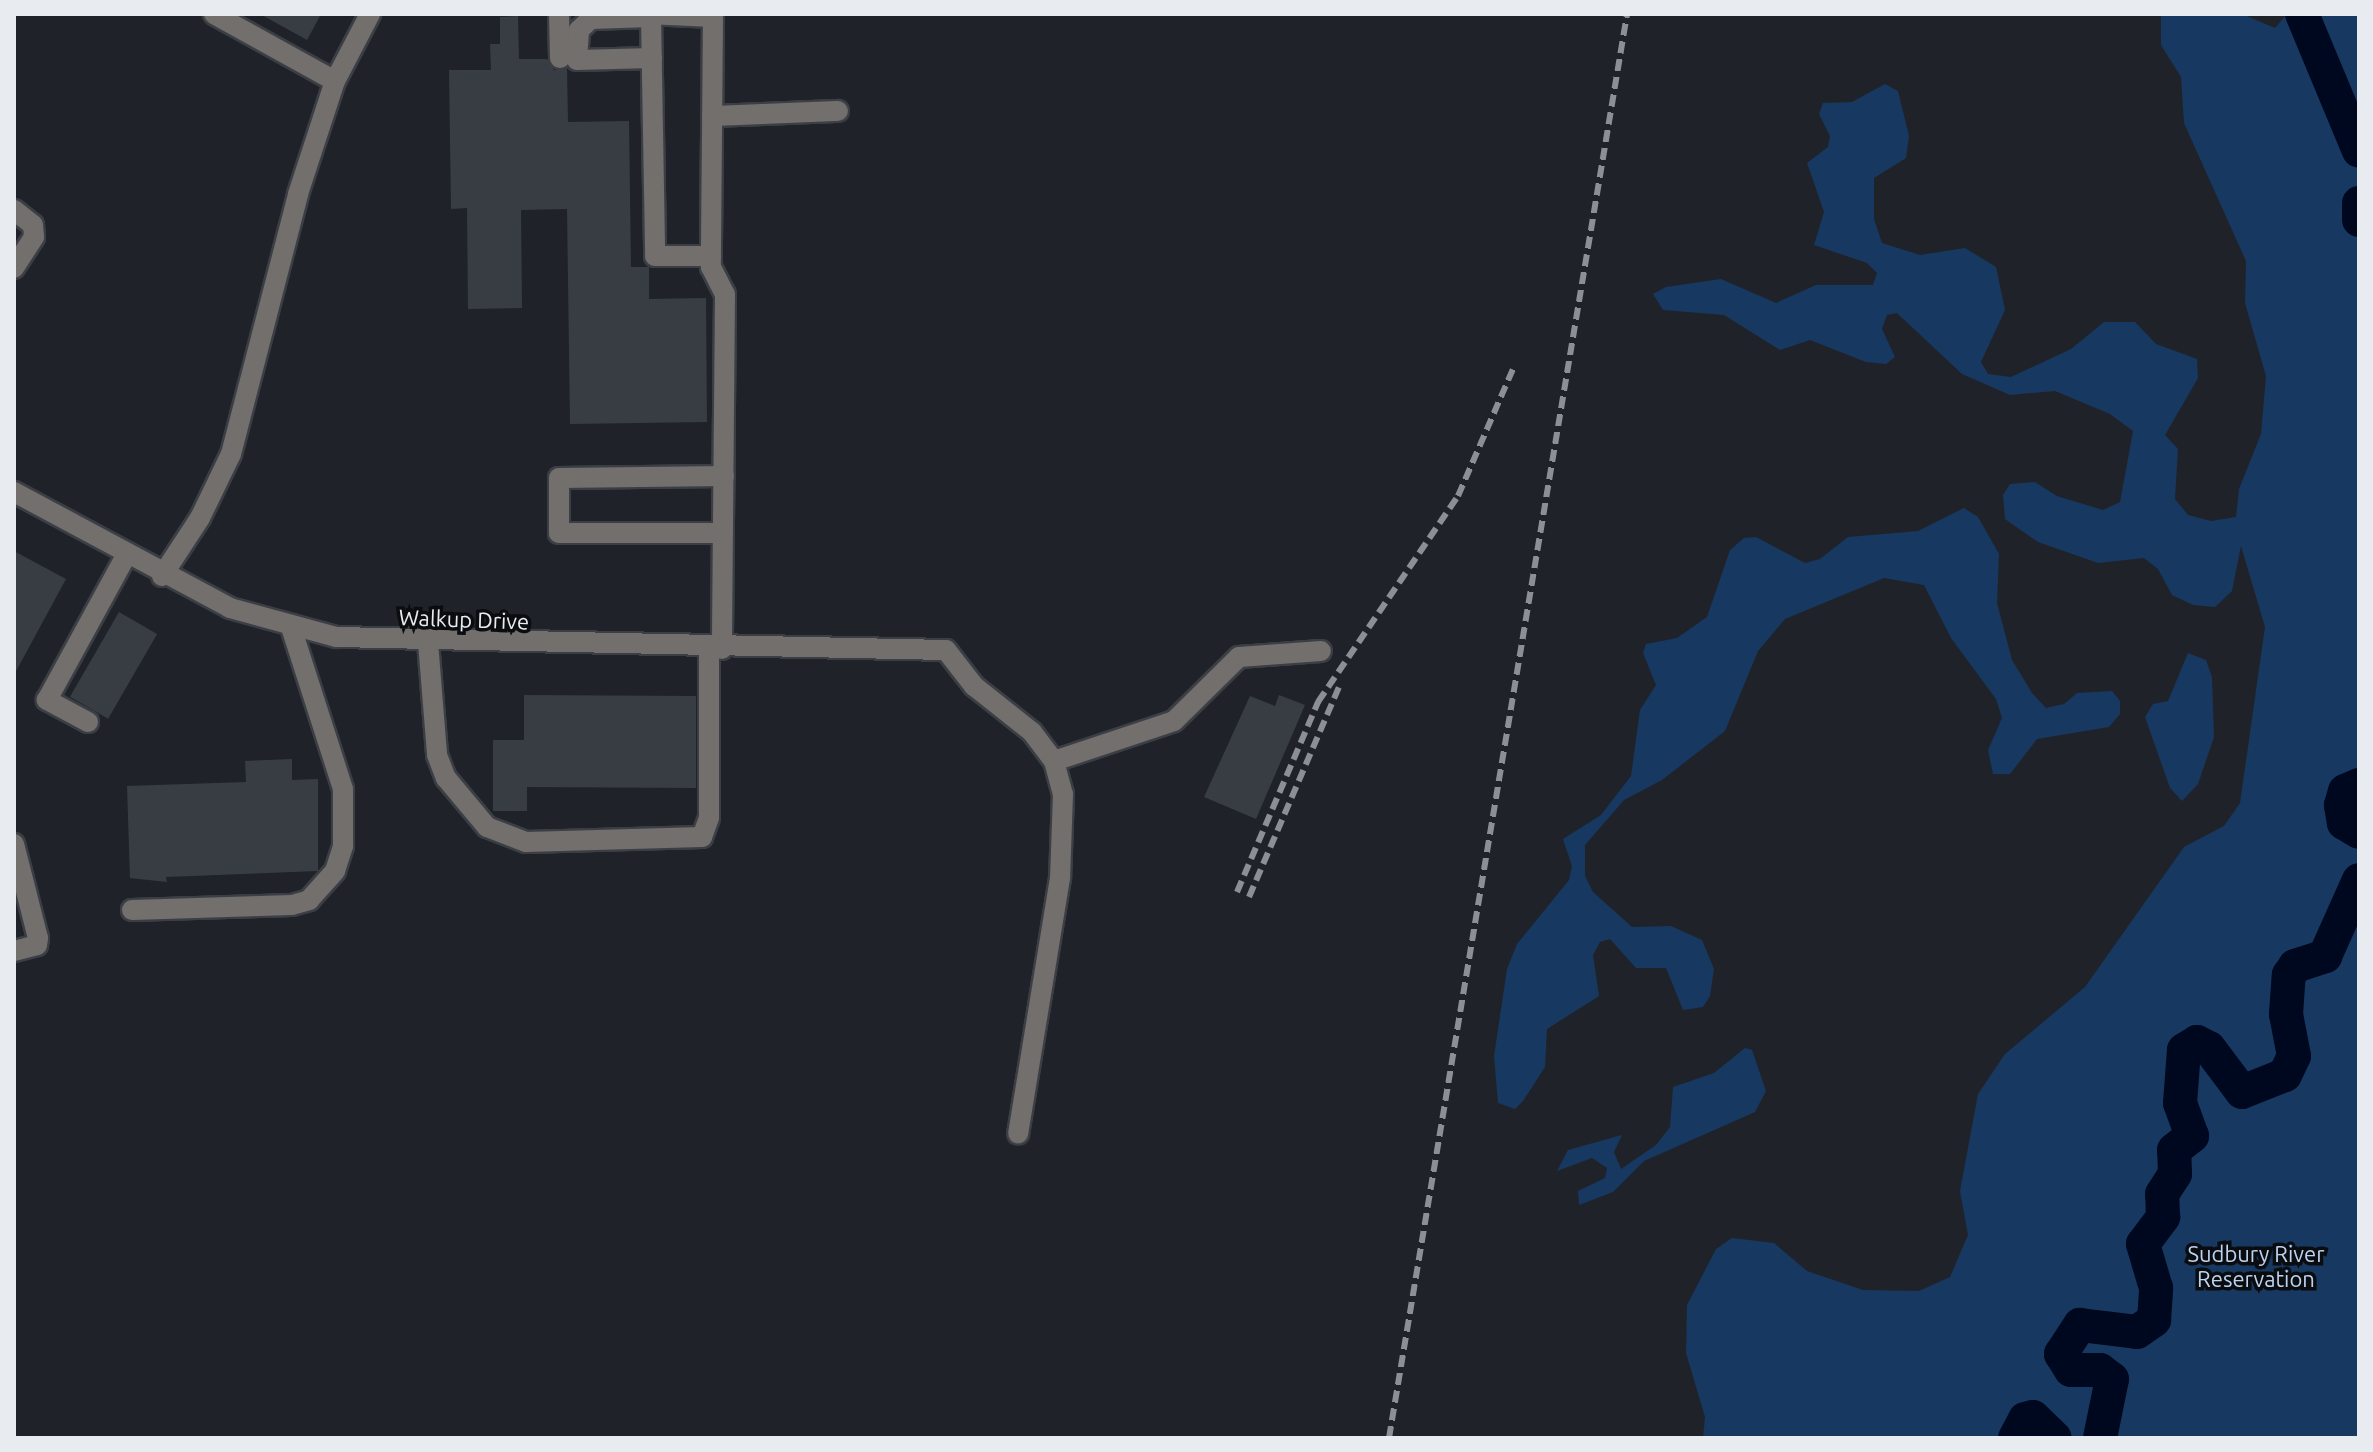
<!DOCTYPE html>
<style>
body{margin:0}
#map{position:relative;width:2373px;height:1452px;overflow:hidden;background:#1f2329;font-family:Ubuntu,sans-serif}
div>[style]{position:absolute}
.green>*{inset:0;background:#173860}
.river>*{height:34px;margin:-17px;padding:0 17px;transform-origin:17px;border-radius:17px;background:#00081f}
.building>*{inset:0;background:#383d43;transform-origin:0 0}
.roads{filter:drop-shadow(2px 0 #3b3f45) drop-shadow(-2px 0 #3b3f45) drop-shadow(0 2px #3b3f45) drop-shadow(0 -2px #3b3f45)}
.minor>*{height:20px;margin:-10px;padding:0 10px;transform-origin:10px;border-radius:10px;background:#726f6d}
.rail>*{height:6px;margin-top:-3px;transform-origin:0;background:repeating-linear-gradient(90deg,#8c9095 0 12px,transparent 0 18px)}
span{translate:-50% -50%;white-space:nowrap;text-align:center;line-height:1.15;-webkit-text-stroke:7px #0a0c0f;paint-order:stroke}
.street-label{font-size:22px;color:#e8ebef}
.park-label{font-size:22px;color:#bcd4f2}
.frame{position:absolute;inset:0;border:16px solid #e8ebef;pointer-events:none}
</style>
<div id="map">
<div class="green">
<i style="clip-path:polygon(2161px 14px,2242px 14px,2275px 28px,2287px 14px,2359px 14px,2359px 1438px,1703px 1438px,1705px 1417px,1686px 1353px,1687px 1305px,1716px 1249px,1732px 1238px,1774px 1243px,1807px 1271px,1863px 1290px,1919px 1291px,1950px 1277px,1968px 1235px,1960px 1191px,1978px 1094px,2005px 1054px,2085px 987px,2184px 847px,2224px 826px,2240px 803px,2265px 627px,2241px 546px,2232px 591px,2215px 607px,2193px 605px,2172px 595px,2158px 569px,2144px 558px,2098px 563px,2038px 542px,2005px 519px,2003px 495px,2010px 484px,2035px 482px,2057px 496px,2103px 510px,2120px 502px,2133px 431px,2110px 414px,2055px 391px,2010px 395px,1962px 374px,1897px 313px,1887px 315px,1882px 329px,1895px 357px,1886px 364px,1866px 362px,1810px 340px,1780px 350px,1724px 315px,1663px 310px,1653px 294px,1666px 287px,1721px 279px,1776px 303px,1816px 285px,1873px 285px,1877px 273px,1867px 263px,1814px 245px,1824px 212px,1807px 163px,1828px 147px,1830px 136px,1819px 114px,1823px 103px,1852px 102px,1885px 84px,1898px 91px,1909px 136px,1906px 158px,1874px 178px,1874px 219px,1882px 243px,1920px 255px,1965px 248px,1996px 267px,2005px 310px,1981px 362px,1988px 374px,2011px 377px,2071px 349px,2104px 322px,2135px 322px,2156px 344px,2197px 359px,2198px 378px,2165px 435px,2178px 449px,2175px 499px,2188px 515px,2211px 521px,2236px 517px,2239px 489px,2261px 434px,2266px 376px,2245px 303px,2246px 261px,2184px 123px,2181px 77px,2161px 45px)"></i>
<i style="clip-path:polygon(1964px 508px,1978px 517px,1999px 554px,1997px 603px,2012px 660px,2032px 693px,2046px 708px,2064px 704px,2077px 693px,2112px 691px,2120px 701px,2120px 714px,2109px 727px,2037px 739px,2010px 774px,1993px 774px,1988px 750px,2002px 718px,1996px 699px,1951px 638px,1924px 585px,1884px 578px,1785px 619px,1758px 651px,1725px 731px,1662px 780px,1624px 800px,1585px 845px,1585px 876px,1593px 892px,1632px 927px,1671px 926px,1702px 940px,1714px 969px,1710px 996px,1703px 1007px,1683px 1010px,1666px 968px,1636px 968px,1610px 939px,1600px 942px,1593px 955px,1599px 996px,1547px 1029px,1545px 1067px,1523px 1101px,1515px 1109px,1498px 1103px,1494px 1056px,1507px 969px,1517px 944px,1569px 880px,1572px 866px,1563px 839px,1601px 815px,1631px 776px,1640px 710px,1656px 685px,1643px 653px,1646px 644px,1677px 638px,1707px 617px,1730px 550px,1744px 538px,1756px 537px,1805px 563px,1820px 559px,1848px 537px,1918px 531px)"></i>
<i style="clip-path:polygon(2188px 653px,2206px 660px,2212px 677px,2214px 737px,2198px 784px,2182px 801px,2170px 788px,2145px 717px,2153px 704px,2168px 701px)"></i>
<i style="clip-path:polygon(1745px 1048px,1752px 1050px,1766px 1091px,1755px 1112px,1644px 1161px,1613px 1192px,1579px 1205px,1578px 1191px,1605px 1178px,1607px 1168px,1592px 1158px,1557px 1171px,1568px 1150px,1622px 1135px,1614px 1152px,1621px 1169px,1656px 1145px,1670px 1127px,1673px 1087px,1714px 1073px)"></i>
</div>
<div class="river">
<i style="left:2302px;top:14px;width:148px;rotate:67.4deg"></i>
<i style="left:2359px;top:203px;width:17px;rotate:90deg"></i>
<i style="left:2359px;top:785px;width:15px;rotate:157deg"></i>
<i style="left:2345px;top:791px;width:15px;rotate:106deg"></i>
<i style="left:2341px;top:805px;width:18px;rotate:81deg"></i>
<i style="left:2344px;top:823px;width:17px;rotate:31deg"></i>
<i style="left:2015px;top:1438px;width:21px;rotate:-62deg"></i>
<i style="left:2025px;top:1419px;width:8px;rotate:-14deg"></i>
<i style="left:2033px;top:1417px;width:30px;rotate:44deg"></i>
<i style="left:2100px;top:1438px;width:60px;rotate:-78.5deg"></i>
<i style="left:2112px;top:1379px;width:15px;rotate:-143deg"></i>
<i style="left:2100px;top:1370px;width:29px;rotate:180deg"></i>
<i style="left:2071px;top:1370px;width:19px;rotate:-122deg"></i>
<i style="left:2061px;top:1354px;width:35px;rotate:-57deg"></i>
<i style="left:2080px;top:1325px;width:57px;rotate:7deg"></i>
<i style="left:2137px;top:1332px;width:21px;rotate:-35deg"></i>
<i style="left:2154px;top:1320px;width:32px;rotate:-86deg"></i>
<i style="left:2156px;top:1288px;width:46px;rotate:-106.5deg"></i>
<i style="left:2143px;top:1244px;width:34px;rotate:-53deg"></i>
<i style="left:2163px;top:1217px;width:23px;rotate:-92deg"></i>
<i style="left:2162px;top:1194px;width:24px;rotate:-57deg"></i>
<i style="left:2175px;top:1174px;width:24px;rotate:-92deg"></i>
<i style="left:2174px;top:1150px;width:23px;rotate:-38deg"></i>
<i style="left:2192px;top:1136px;width:35px;rotate:-110deg"></i>
<i style="left:2180px;top:1103px;width:53px;rotate:-85.7deg"></i>
<i style="left:2184px;top:1050px;width:15px;rotate:-32deg"></i>
<i style="left:2197px;top:1042px;width:13px;rotate:27deg"></i>
<i style="left:2209px;top:1048px;width:55px;rotate:53.1deg"></i>
<i style="left:2242px;top:1092px;width:46px;rotate:-21.6deg"></i>
<i style="left:2285px;top:1075px;width:21px;rotate:-65deg"></i>
<i style="left:2294px;top:1056px;width:43px;rotate:-100.8deg"></i>
<i style="left:2286px;top:1014px;width:39px;rotate:-86deg"></i>
<i style="left:2289px;top:975px;width:11px;rotate:-56deg"></i>
<i style="left:2295px;top:966px;width:32px;rotate:-18deg"></i>
<i style="left:2325px;top:956px;width:83px;rotate:-65.9deg"></i>
</div>
<div class="building">
<i style="clip-path:polygon(260px 14px,321px 14px,307px 40px)"></i>
<i style="clip-path:polygon(518px 16px,519px 59px,547px 59px,554px 70px,567px 69px,568px 122px,629px 121px,631px 267px,649px 267px,649px 299px,706px 298px,707px 422px,570px 424px,567px 209px,521px 210px,522px 308px,468px 309px,467px 208px,451px 209px,449px 70px,491px 70px,490px 44px,500px 44px,500px 17px)"></i>
<i style="clip-path:polygon(14px 551px,66px 579px,14px 675px)"></i>
<i style="left:119px;top:612px;width:44px;height:98px;rotate:30deg"></i>
<i style="clip-path:polygon(524px 695px,696px 696px,696px 788px,527px 787px,527px 811px,493px 811px,493px 740px,524px 740px)"></i>
<i style="clip-path:polygon(1279px 695px,1305px 705px,1256px 819px,1204px 797px,1250px 696px,1275px 706px)"></i>
<i style="clip-path:polygon(292px 759px,292px 780px,318px 779px,318px 871px,166px 877px,167px 882px,130px 878px,127px 786px,246px 782px,245px 761px)"></i>
</div>
<div class="roads">
<div class="minor">
<i style="left:214px;top:14px;width:138px;rotate:29deg"></i>
<i style="left:559px;top:14px;width:44px;rotate:88.7deg"></i>
<i style="left:647px;top:14px;width:66px;rotate:2.6deg"></i>
<i style="left:713px;top:17px;width:250px;rotate:90.5deg"></i>
<i style="left:711px;top:267px;width:30px;rotate:63deg"></i>
<i style="left:725px;top:294px;width:355px;rotate:90.5deg"></i>
<i style="left:652px;top:58px;width:75px;rotate:178.5deg"></i>
<i style="left:577px;top:60px;width:30px;rotate:-86deg"></i>
<i style="left:579px;top:30px;width:16px;rotate:-43deg"></i>
<i style="left:591px;top:19px;width:60px;rotate:-1.9deg"></i>
<i style="left:651px;top:17px;width:239px;rotate:89deg"></i>
<i style="left:655px;top:256px;width:56px"></i>
<i style="left:712px;top:116px;width:126px;rotate:-2.3deg"></i>
<i style="left:14px;top:210px;width:24px;rotate:38deg"></i>
<i style="left:33px;top:225px;width:12px;rotate:85deg"></i>
<i style="left:34px;top:237px;width:37px;rotate:123deg"></i>
<i style="left:14px;top:492px;width:245px;rotate:28.2deg"></i>
<i style="left:230px;top:608px;width:110px;rotate:15.3deg"></i>
<i style="left:336px;top:637px;width:610px;rotate:1.22deg"></i>
<i style="left:946px;top:650px;width:46px;rotate:52.1deg"></i>
<i style="left:974px;top:686px;width:74px;rotate:38.4deg"></i>
<i style="left:1032px;top:732px;width:36px;rotate:53deg"></i>
<i style="left:1054px;top:761px;width:34px;rotate:75deg"></i>
<i style="left:1063px;top:794px;width:84px;rotate:92deg"></i>
<i style="left:1060px;top:878px;width:259px;rotate:99.3deg"></i>
<i style="left:723px;top:533px;width:164px;rotate:180deg"></i>
<i style="left:559px;top:533px;width:55px;rotate:-90deg"></i>
<i style="left:559px;top:478px;width:165px;rotate:-0.7deg"></i>
<i style="left:162px;top:576px;width:69px;rotate:-56.8deg"></i>
<i style="left:200px;top:518px;width:71px;rotate:-64.2deg"></i>
<i style="left:231px;top:454px;width:268px;rotate:-75.5deg"></i>
<i style="left:298px;top:194px;width:119px;rotate:-71.9deg"></i>
<i style="left:335px;top:81px;width:76px;rotate:-62.4deg"></i>
<i style="left:428px;top:642px;width:113px;rotate:85.4deg"></i>
<i style="left:437px;top:755px;width:25px;rotate:69deg"></i>
<i style="left:446px;top:778px;width:64px;rotate:50.1deg"></i>
<i style="left:487px;top:827px;width:42px;rotate:21deg"></i>
<i style="left:526px;top:842px;width:176px;rotate:-1.6deg"></i>
<i style="left:702px;top:837px;width:20px;rotate:-70deg"></i>
<i style="left:709px;top:818px;width:169px;rotate:-90deg"></i>
<i style="left:88px;top:722px;width:47px;rotate:-151.8deg"></i>
<i style="left:47px;top:700px;width:164px;rotate:-61.3deg"></i>
<i style="left:1054px;top:761px;width:126px;rotate:-18.4deg"></i>
<i style="left:1174px;top:721px;width:91px;rotate:-44.6deg"></i>
<i style="left:1239px;top:657px;width:82px;rotate:-4.2deg"></i>
<i style="left:14px;top:844px;width:97px;rotate:75.7deg"></i>
<i style="left:38px;top:938px;width:7px;rotate:98deg"></i>
<i style="left:37px;top:945px;width:24px;rotate:165deg"></i>
<i style="left:132px;top:910px;width:160px;rotate:-1.8deg"></i>
<i style="left:292px;top:905px;width:18px;rotate:-16deg"></i>
<i style="left:309px;top:900px;width:39px;rotate:-48deg"></i>
<i style="left:335px;top:871px;width:26px;rotate:-72deg"></i>
<i style="left:343px;top:846px;width:57px;rotate:-90deg"></i>
<i style="left:343px;top:789px;width:170px;rotate:-107.8deg"></i>
</div>
</div>
<div class="rail">
<i style="left:1237px;top:892px;width:207px;rotate:-66.9deg"></i>
<i style="left:1318px;top:702px;width:249px;rotate:-55.8deg"></i>
<i style="left:1458px;top:496px;width:138px;rotate:-66.6deg"></i>
<i style="left:1249px;top:897px;width:231px;rotate:-66.8deg"></i>
<i style="left:1389px;top:1438px;width:1444px;rotate:-80.51deg"></i>
</div>
<div class="street-label">
<span style="left:464px;top:619px;rotate:2deg">Walkup Drive</span>
</div>
<div class="park-label">
<span style="left:2256px;top:1266px">Sudbury River<br>Reservation</span>
</div>
<div class="frame"></div>
</div>
